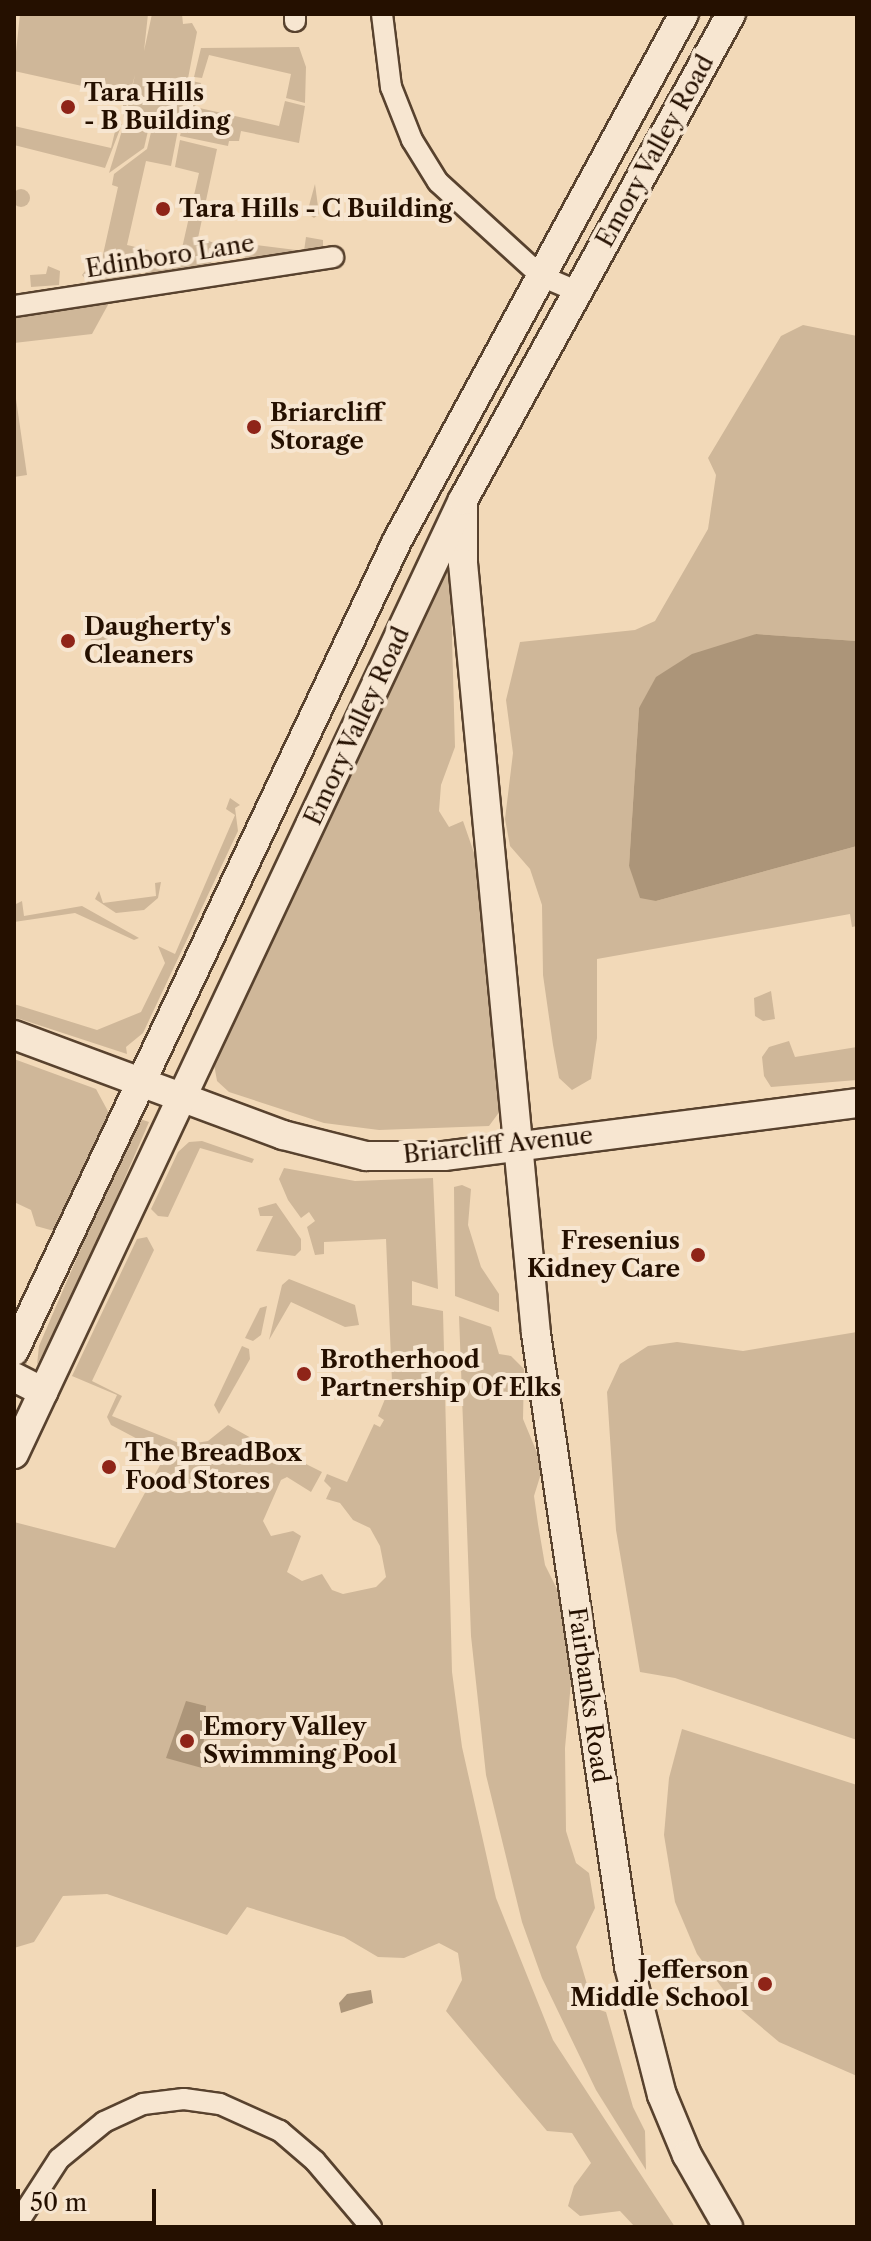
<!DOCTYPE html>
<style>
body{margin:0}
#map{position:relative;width:871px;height:2241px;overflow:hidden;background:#f2d9b8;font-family:"Libre Caslon Text",serif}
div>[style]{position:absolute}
.green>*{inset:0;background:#cfb799}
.round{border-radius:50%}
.water>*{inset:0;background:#ac9579}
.roads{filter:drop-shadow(2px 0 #58422e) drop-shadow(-2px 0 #58422e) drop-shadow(0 2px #58422e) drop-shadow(0 -2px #58422e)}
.street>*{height:20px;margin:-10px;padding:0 10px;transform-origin:10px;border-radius:10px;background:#f7e6d1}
.secondary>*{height:28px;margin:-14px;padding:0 14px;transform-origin:14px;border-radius:14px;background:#f7e6d1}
.dots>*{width:22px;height:22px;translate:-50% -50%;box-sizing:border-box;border:4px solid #f7e6d1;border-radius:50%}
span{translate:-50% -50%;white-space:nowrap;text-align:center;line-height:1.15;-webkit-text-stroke:8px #f7e6d1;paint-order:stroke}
.poi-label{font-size:24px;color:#251000;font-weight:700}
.left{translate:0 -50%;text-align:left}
.right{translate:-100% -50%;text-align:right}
.street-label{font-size:24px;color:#251000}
.frame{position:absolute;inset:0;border:16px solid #251000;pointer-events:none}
.scale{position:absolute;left:16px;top:2189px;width:140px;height:36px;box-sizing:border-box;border:4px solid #251000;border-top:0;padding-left:10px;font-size:24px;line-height:28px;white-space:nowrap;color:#251000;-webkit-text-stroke:6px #f7e6d1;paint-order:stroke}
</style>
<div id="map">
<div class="green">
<i style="clip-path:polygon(20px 14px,148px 14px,144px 51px,152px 14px,182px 14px,183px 24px,192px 23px,197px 32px,171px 166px,146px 161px,127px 245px,149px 250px,140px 275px,88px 282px,82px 275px,89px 266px,100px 268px,118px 187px,112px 185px,114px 174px,147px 149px,152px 128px,125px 120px,135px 75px,123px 118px,123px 95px,14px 71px)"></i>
<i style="clip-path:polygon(299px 47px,306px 67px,305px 103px,286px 98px,291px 74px,209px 55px,202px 78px,194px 77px,201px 48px)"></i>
<i style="clip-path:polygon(192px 81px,201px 83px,195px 107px,279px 126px,285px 101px,305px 106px,299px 143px,241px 131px,239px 141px,229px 141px,228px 146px,180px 136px)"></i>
<i style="clip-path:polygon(117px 123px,122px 124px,105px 168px,14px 145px,14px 126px,111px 148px)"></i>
<i style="clip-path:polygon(124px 124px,148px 131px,144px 148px,109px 173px)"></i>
<i style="clip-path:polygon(180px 140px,217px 149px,198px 238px,215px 243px,215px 258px,208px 266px,145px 274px,154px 251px,180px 257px,199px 173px,175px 167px)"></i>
<i style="clip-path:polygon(315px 184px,319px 214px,314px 218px,307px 213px)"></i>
<i class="round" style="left:12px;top:189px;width:18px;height:18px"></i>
<i style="clip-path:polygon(306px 237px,323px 240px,323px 248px,248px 260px,239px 252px,240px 243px,304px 251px)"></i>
<i style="clip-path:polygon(48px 266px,60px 271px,59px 285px,31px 287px,30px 275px,46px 274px)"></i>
<i style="clip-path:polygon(109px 303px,92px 334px,14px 343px,14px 315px)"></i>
<i style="clip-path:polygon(803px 325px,857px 336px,857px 641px,756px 634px,639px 708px,629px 866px,656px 901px,857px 846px,857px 926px,852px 927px,850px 914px,597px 959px,597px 1038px,591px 1079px,572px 1090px,559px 1078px,553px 1045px,543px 975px,542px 905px,530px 869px,510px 846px,505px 819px,513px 753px,506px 700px,520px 642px,635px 630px,655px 621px,708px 529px,716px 475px,708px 458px,781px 336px)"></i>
<i style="clip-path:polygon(16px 399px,27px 475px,14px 477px,14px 400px)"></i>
<i style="clip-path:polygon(450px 564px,455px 747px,441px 785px,439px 811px,449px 827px,463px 821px,481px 873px,503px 1107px,489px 1126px,379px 1130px,324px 1123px,229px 1092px,217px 1081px,214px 1064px)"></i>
<i style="clip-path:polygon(95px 622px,99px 634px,107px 634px,109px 648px,99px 648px,91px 641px,89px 624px)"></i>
<i style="clip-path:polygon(230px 798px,240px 805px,235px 808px,238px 831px,143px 1033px,126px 1047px,127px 1054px,14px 1017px,14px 1004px,97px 1030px,141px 1012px,165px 963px,158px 946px,175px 954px,235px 815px,226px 809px)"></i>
<i style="clip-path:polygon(161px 882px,158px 898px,144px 910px,116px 913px,95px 899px,99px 891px,103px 903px,156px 896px,155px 883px)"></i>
<i style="clip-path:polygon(22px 901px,24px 916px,82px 906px,139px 938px,134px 940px,75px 913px,14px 922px,14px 905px)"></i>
<i style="clip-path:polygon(771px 991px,775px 1019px,763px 1021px,755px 1016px,754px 998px)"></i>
<i style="clip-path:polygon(789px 1041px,795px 1057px,857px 1047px,857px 1080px,771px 1087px,764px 1076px,762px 1057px,769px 1047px)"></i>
<i style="clip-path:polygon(14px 1059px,96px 1089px,110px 1115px,54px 1231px,36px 1226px,31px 1210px,14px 1202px)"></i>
<i style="clip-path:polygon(137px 1118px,149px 1122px,78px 1286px,37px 1365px,39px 1346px)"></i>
<i style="clip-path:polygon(202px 1141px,254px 1159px,252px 1163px,200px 1148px,168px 1217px,158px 1216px,151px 1209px,178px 1152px,189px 1142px)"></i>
<i style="clip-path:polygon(284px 1168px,355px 1181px,433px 1178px,438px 1289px,412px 1281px,412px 1305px,443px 1311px,452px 1672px,462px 1747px,496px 1898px,553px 2040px,675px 2227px,635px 2227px,620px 2211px,580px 2216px,568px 2206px,574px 2186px,591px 2163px,572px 2133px,547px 2131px,446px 2011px,462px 1980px,458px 1953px,439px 1943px,404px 1958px,378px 1957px,344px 1937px,247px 1907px,227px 1935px,107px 1894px,63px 1896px,34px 1942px,14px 1948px,14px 1522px,115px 1548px,166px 1454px,111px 1425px,107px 1417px,117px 1395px,72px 1376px,137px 1239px,147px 1237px,154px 1250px,92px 1381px,122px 1396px,112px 1416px,184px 1445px,208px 1441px,228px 1425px,283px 1456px,300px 1454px,298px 1460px,322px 1472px,311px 1492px,287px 1477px,281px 1480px,263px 1521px,271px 1536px,293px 1531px,301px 1536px,287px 1572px,302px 1581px,322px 1574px,332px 1590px,343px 1594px,376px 1587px,386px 1577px,380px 1546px,370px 1528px,353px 1520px,340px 1503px,326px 1499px,331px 1488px,324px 1481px,327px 1474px,347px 1482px,374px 1424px,380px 1427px,384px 1420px,378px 1416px,392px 1382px,386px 1239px,324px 1242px,324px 1254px,315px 1255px,307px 1227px,315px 1221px,309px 1212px,301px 1218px,288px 1200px,279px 1179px)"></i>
<i style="clip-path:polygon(462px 1185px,471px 1189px,468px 1225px,481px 1267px,499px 1294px,499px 1312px,455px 1296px,454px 1187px)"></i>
<i style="clip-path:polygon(276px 1203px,301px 1239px,301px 1250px,295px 1256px,256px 1251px,273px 1216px,260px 1216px,258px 1208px)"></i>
<i style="clip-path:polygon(131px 1238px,66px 1379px,65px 1379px)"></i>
<i style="clip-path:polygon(289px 1279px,355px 1305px,359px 1325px,345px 1327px,291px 1302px,269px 1340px,282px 1285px)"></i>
<i style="clip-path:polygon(267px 1306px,261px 1335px,253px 1341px,245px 1338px,260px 1308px)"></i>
<i style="clip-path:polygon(459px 1316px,491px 1327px,499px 1354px,511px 1356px,524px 1369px,523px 1419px,543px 1467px,534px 1496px,538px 1524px,545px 1565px,565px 1605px,573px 1660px,565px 1748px,566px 1831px,576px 1863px,589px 1873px,595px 1908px,576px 1947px,594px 2008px,606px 2012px,633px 2107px,645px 2131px,646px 2170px,596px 2090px,542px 1978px,522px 1922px,486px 1775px,471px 1636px)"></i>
<i style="clip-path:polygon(857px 1332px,857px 1740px,675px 1678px,640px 1672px,616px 1530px,607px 1392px,620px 1364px,648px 1346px,677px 1342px,743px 1351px)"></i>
<i style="clip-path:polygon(242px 1346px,249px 1349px,250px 1359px,219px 1414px,214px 1405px)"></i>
<i style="clip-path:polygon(682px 1729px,857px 1785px,857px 2076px,779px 2042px,734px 2004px,697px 1954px,675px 1902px,664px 1835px,669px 1778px)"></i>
</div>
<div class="water">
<i style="clip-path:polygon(756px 634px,857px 641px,857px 846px,656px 901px,640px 898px,629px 866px,639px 708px,656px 677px,692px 654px)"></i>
<i style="clip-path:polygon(186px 1701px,206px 1706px,202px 1768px,166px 1758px)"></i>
<i style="clip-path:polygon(371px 1990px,373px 2003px,341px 2013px,339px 2003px,347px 1994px)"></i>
</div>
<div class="roads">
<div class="street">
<i style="left:295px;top:14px;width:7px;rotate:90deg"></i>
<i style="left:382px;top:14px;width:74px;rotate:83deg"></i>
<i style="left:391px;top:87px;width:57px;rotate:68.4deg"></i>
<i style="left:412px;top:140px;width:49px;rotate:58.2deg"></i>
<i style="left:438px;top:182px;width:139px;rotate:42.4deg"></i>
<i style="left:541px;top:276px;width:39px;rotate:23deg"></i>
<i style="left:14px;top:306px;width:323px;rotate:-8.7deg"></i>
<i style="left:15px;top:2227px;width:81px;rotate:-57.1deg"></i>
<i style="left:59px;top:2159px;width:58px;rotate:-39.4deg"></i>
<i style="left:104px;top:2122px;width:43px;rotate:-24.8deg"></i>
<i style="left:143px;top:2104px;width:41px;rotate:-7deg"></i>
<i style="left:184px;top:2099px;width:36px;rotate:8deg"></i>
<i style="left:220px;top:2104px;width:66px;rotate:24.2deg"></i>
<i style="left:280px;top:2131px;width:46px;rotate:40.6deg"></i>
<i style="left:315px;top:2161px;width:87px;rotate:49.7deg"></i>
</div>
<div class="secondary">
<i style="left:463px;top:500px;width:63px;rotate:90deg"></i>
<i style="left:463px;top:563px;width:774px;rotate:84.59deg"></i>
<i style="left:536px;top:1334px;width:639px;rotate:81.63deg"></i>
<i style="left:629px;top:1966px;width:133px;rotate:75.7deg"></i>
<i style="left:662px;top:2095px;width:65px;rotate:67.4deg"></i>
<i style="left:687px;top:2155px;width:83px;rotate:60.3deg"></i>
<i style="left:14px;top:1035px;width:287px;rotate:20.4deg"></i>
<i style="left:283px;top:1135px;width:86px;rotate:14.2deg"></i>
<i style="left:366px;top:1156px;width:78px"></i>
<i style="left:444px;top:1156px;width:416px;rotate:-7.3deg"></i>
<i style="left:14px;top:1351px;width:896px;rotate:-64.69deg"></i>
<i style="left:397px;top:541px;width:600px;rotate:-61.43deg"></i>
<i style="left:14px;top:1377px;width:33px;rotate:27deg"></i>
<i style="left:14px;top:1454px;width:1054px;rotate:-64.8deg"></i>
<i style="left:463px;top:500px;width:555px;rotate:-61.13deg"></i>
</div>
</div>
<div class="dots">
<i style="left:68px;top:107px;background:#8f2418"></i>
<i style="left:163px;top:209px;background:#8f2418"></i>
<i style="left:254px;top:427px;background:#8f2418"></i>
<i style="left:68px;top:641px;background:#8f2418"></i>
<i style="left:698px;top:1255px;background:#8f2418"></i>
<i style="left:304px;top:1374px;background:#8f2418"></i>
<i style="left:109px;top:1467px;background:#8f2418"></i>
<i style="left:187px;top:1741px;background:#8f2418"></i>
<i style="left:765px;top:1984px;background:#8f2418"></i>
</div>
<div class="poi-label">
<span class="left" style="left:84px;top:107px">Tara Hills<br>- B Building</span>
<span class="left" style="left:179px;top:209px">Tara Hills - C Building</span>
<span class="left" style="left:270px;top:427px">Briarcliff<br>Storage</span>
<span class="left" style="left:84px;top:641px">Daugherty's<br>Cleaners</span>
<span class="right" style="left:680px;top:1255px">Fresenius<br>Kidney Care</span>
<span class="left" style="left:320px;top:1374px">Brotherhood<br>Partnership Of Elks</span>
<span class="left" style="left:125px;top:1467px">The BreadBox<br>Food Stores</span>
<span class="left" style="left:203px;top:1741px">Emory Valley<br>Swimming Pool</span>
<span class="right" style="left:749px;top:1984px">Jefferson<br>Middle School</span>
</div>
<div class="street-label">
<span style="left:655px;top:151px;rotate:-61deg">Emory Valley Road</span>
<span style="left:170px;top:256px;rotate:-9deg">Edinboro Lane</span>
<span style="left:357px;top:726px;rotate:-65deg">Emory Valley Road</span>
<span style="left:498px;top:1145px;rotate:-6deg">Briarcliff Avenue</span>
<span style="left:589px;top:1695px;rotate:82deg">Fairbanks Road</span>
</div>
<div class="frame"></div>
<div class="scale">50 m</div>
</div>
